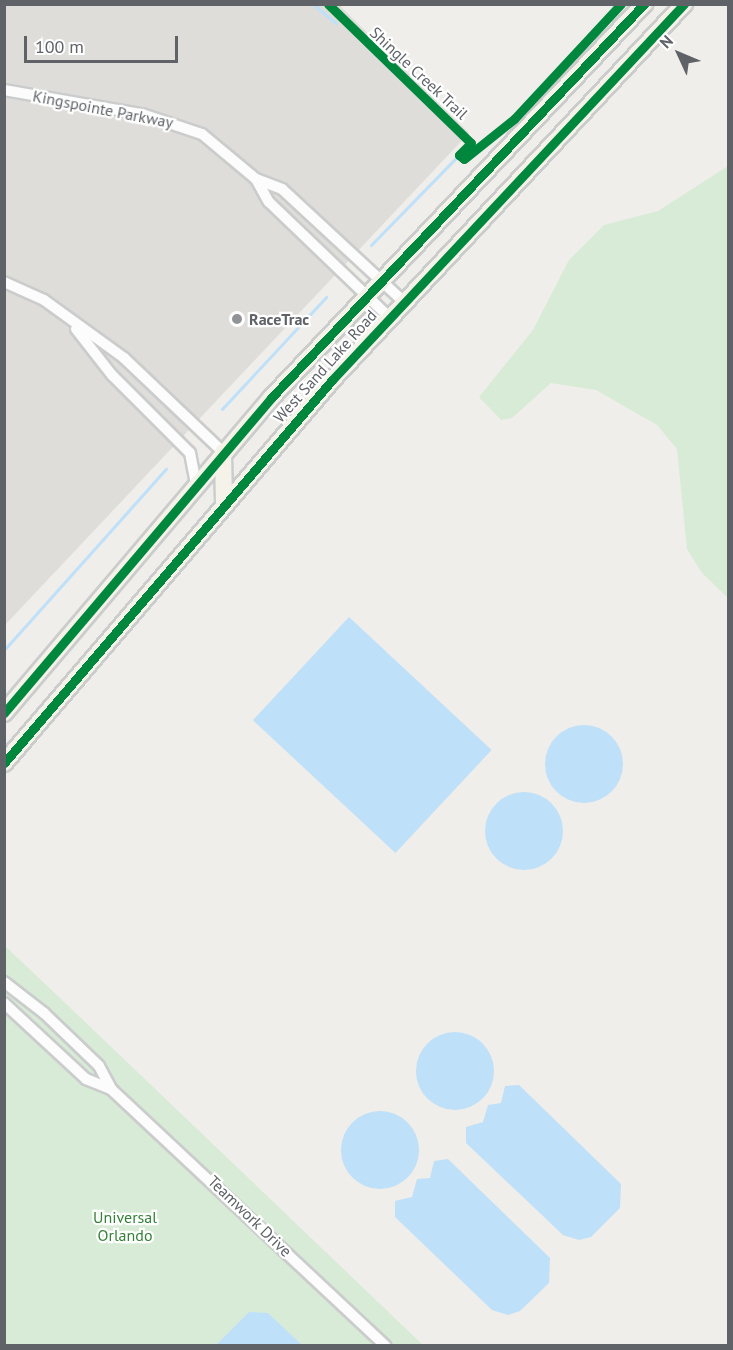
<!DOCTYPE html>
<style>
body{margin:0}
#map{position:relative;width:733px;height:1350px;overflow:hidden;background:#efeeea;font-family:"PT Sans",sans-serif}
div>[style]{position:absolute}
.industrial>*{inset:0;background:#dfddda}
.green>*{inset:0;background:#d8ebd6}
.water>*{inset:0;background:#bfe0f9;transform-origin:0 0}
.round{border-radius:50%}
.stream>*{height:3px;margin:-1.5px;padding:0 1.5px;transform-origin:1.5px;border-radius:1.5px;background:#bfe0f9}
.roads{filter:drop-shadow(2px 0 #cbcccc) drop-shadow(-2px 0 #cbcccc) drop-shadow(0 2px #cbcccc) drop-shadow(0 -2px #cbcccc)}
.minor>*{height:10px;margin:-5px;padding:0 5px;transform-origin:5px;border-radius:5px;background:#fdfcfc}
.primary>*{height:16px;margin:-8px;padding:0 8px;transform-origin:8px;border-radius:8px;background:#f4f2e9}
.cycleway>*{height:9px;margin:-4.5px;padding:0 4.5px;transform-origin:4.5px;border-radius:4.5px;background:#00873e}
.dots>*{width:16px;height:16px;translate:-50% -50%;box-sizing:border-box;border:3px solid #fff;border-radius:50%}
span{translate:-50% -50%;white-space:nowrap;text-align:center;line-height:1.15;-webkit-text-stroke:4.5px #fff;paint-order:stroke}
.street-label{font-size:16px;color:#5f6368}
.poi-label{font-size:16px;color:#5f6368;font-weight:700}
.left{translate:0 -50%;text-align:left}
.park-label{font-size:16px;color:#348238}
.frame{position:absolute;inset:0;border:6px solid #5f6368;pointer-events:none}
.north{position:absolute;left:649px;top:24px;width:60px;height:60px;-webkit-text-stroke:4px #fff;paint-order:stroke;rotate:314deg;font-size:16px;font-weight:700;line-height:24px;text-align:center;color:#5f6368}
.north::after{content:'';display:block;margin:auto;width:21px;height:27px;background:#5f6368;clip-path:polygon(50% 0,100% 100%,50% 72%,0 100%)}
.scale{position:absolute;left:24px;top:36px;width:154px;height:27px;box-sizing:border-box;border:3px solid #5f6368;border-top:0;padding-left:8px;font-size:18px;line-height:21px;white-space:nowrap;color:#5f6368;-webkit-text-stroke:4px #fff;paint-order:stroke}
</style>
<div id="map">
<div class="industrial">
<i style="clip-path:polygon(5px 5px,339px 5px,469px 133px,5px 625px)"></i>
</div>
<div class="green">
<i style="clip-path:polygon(728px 166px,728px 598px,702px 573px,687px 549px,677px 449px,657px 425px,596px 390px,551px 383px,512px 418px,501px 420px,479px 397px,533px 330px,569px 260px,604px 225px,658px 211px)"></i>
<i style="clip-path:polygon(4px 945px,60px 998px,423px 1345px,5px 1345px)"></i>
</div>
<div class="water">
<i style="left:349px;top:617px;width:195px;height:141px;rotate:43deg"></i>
<i class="round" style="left:545px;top:725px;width:78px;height:78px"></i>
<i class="round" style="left:485px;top:792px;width:78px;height:78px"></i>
<i class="round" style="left:416px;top:1032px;width:78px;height:78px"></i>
<i style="clip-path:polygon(519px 1085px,621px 1184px,620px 1208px,591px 1237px,579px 1240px,563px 1235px,466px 1143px,466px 1127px,483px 1122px,488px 1105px,501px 1103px,505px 1086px)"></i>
<i class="round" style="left:341px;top:1111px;width:78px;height:78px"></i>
<i style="clip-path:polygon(448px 1159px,550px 1258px,549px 1283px,520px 1311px,508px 1315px,492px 1310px,395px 1217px,395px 1201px,412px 1197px,417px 1179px,430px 1178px,434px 1161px)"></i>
<i style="clip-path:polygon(249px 1312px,268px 1313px,302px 1345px,216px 1345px)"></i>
</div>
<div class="stream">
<i style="left:158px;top:4px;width:53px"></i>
<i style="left:313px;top:4px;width:30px;rotate:40deg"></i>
<i style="left:371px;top:245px;width:120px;rotate:-45.7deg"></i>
<i style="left:222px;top:409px;width:153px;rotate:-47.1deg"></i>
<i style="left:4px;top:650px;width:243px;rotate:-48.2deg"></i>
</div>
<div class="roads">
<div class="minor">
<i style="left:4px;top:90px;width:140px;rotate:9.9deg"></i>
<i style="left:142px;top:114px;width:63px;rotate:18.4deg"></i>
<i style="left:202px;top:134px;width:70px;rotate:39.8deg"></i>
<i style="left:256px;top:179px;width:28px;rotate:21deg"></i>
<i style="left:282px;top:189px;width:166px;rotate:42.8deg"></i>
<i style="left:256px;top:179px;width:26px;rotate:61deg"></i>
<i style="left:269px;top:202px;width:166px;rotate:43.8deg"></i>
<i style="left:4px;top:282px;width:44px;rotate:24.2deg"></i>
<i style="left:44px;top:300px;width:99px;rotate:35.9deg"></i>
<i style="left:124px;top:358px;width:137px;rotate:43.5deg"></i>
<i style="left:76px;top:329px;width:58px;rotate:52deg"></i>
<i style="left:112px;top:375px;width:110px;rotate:45deg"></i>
<i style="left:190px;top:453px;width:31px;rotate:79deg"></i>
<i style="left:4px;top:982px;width:51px;rotate:37.8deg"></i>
<i style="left:44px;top:1013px;width:76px;rotate:43.9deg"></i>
<i style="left:99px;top:1066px;width:26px;rotate:62deg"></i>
<i style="left:111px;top:1089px;width:376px;rotate:43.1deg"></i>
<i style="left:4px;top:1003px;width:112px;rotate:42.8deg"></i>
<i style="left:86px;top:1079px;width:27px;rotate:22deg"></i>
</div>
<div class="primary">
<i style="left:223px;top:452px;width:52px;rotate:88.9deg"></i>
<i style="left:4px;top:713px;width:413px;rotate:-49.7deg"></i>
<i style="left:271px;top:398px;width:543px;rotate:-46.57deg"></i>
<i style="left:4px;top:763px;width:504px;rotate:-49.42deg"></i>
<i style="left:332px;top:380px;width:515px;rotate:-46.89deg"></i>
</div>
</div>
<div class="cycleway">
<i style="left:328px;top:4px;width:199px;rotate:44.2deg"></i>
<i style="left:471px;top:143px;width:17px;rotate:135deg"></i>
<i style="left:459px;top:155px;width:6px;rotate:39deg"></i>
<i style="left:464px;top:159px;width:64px;rotate:-38.7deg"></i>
<i style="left:514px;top:119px;width:157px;rotate:-47.1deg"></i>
<i style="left:4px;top:713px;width:413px;rotate:-49.7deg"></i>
<i style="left:271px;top:398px;width:543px;rotate:-46.57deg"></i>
<i style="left:4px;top:763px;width:504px;rotate:-49.42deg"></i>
<i style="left:332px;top:380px;width:515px;rotate:-46.89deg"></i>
</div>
<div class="dots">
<i style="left:237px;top:319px;background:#919496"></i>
</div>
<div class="street-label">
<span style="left:419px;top:73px;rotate:43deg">Shingle Creek Trail</span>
<span style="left:103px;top:109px;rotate:11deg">Kingspointe Parkway</span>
<span style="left:325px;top:366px;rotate:-48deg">West Sand Lake Road</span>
<span style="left:250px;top:1216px;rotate:44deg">Teamwork Drive</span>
</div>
<div class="poi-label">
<span class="left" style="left:249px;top:319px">RaceTrac</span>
</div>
<div class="park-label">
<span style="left:125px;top:1226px">Universal<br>Orlando</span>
</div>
<div class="frame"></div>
<div class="north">N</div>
<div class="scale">100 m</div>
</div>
